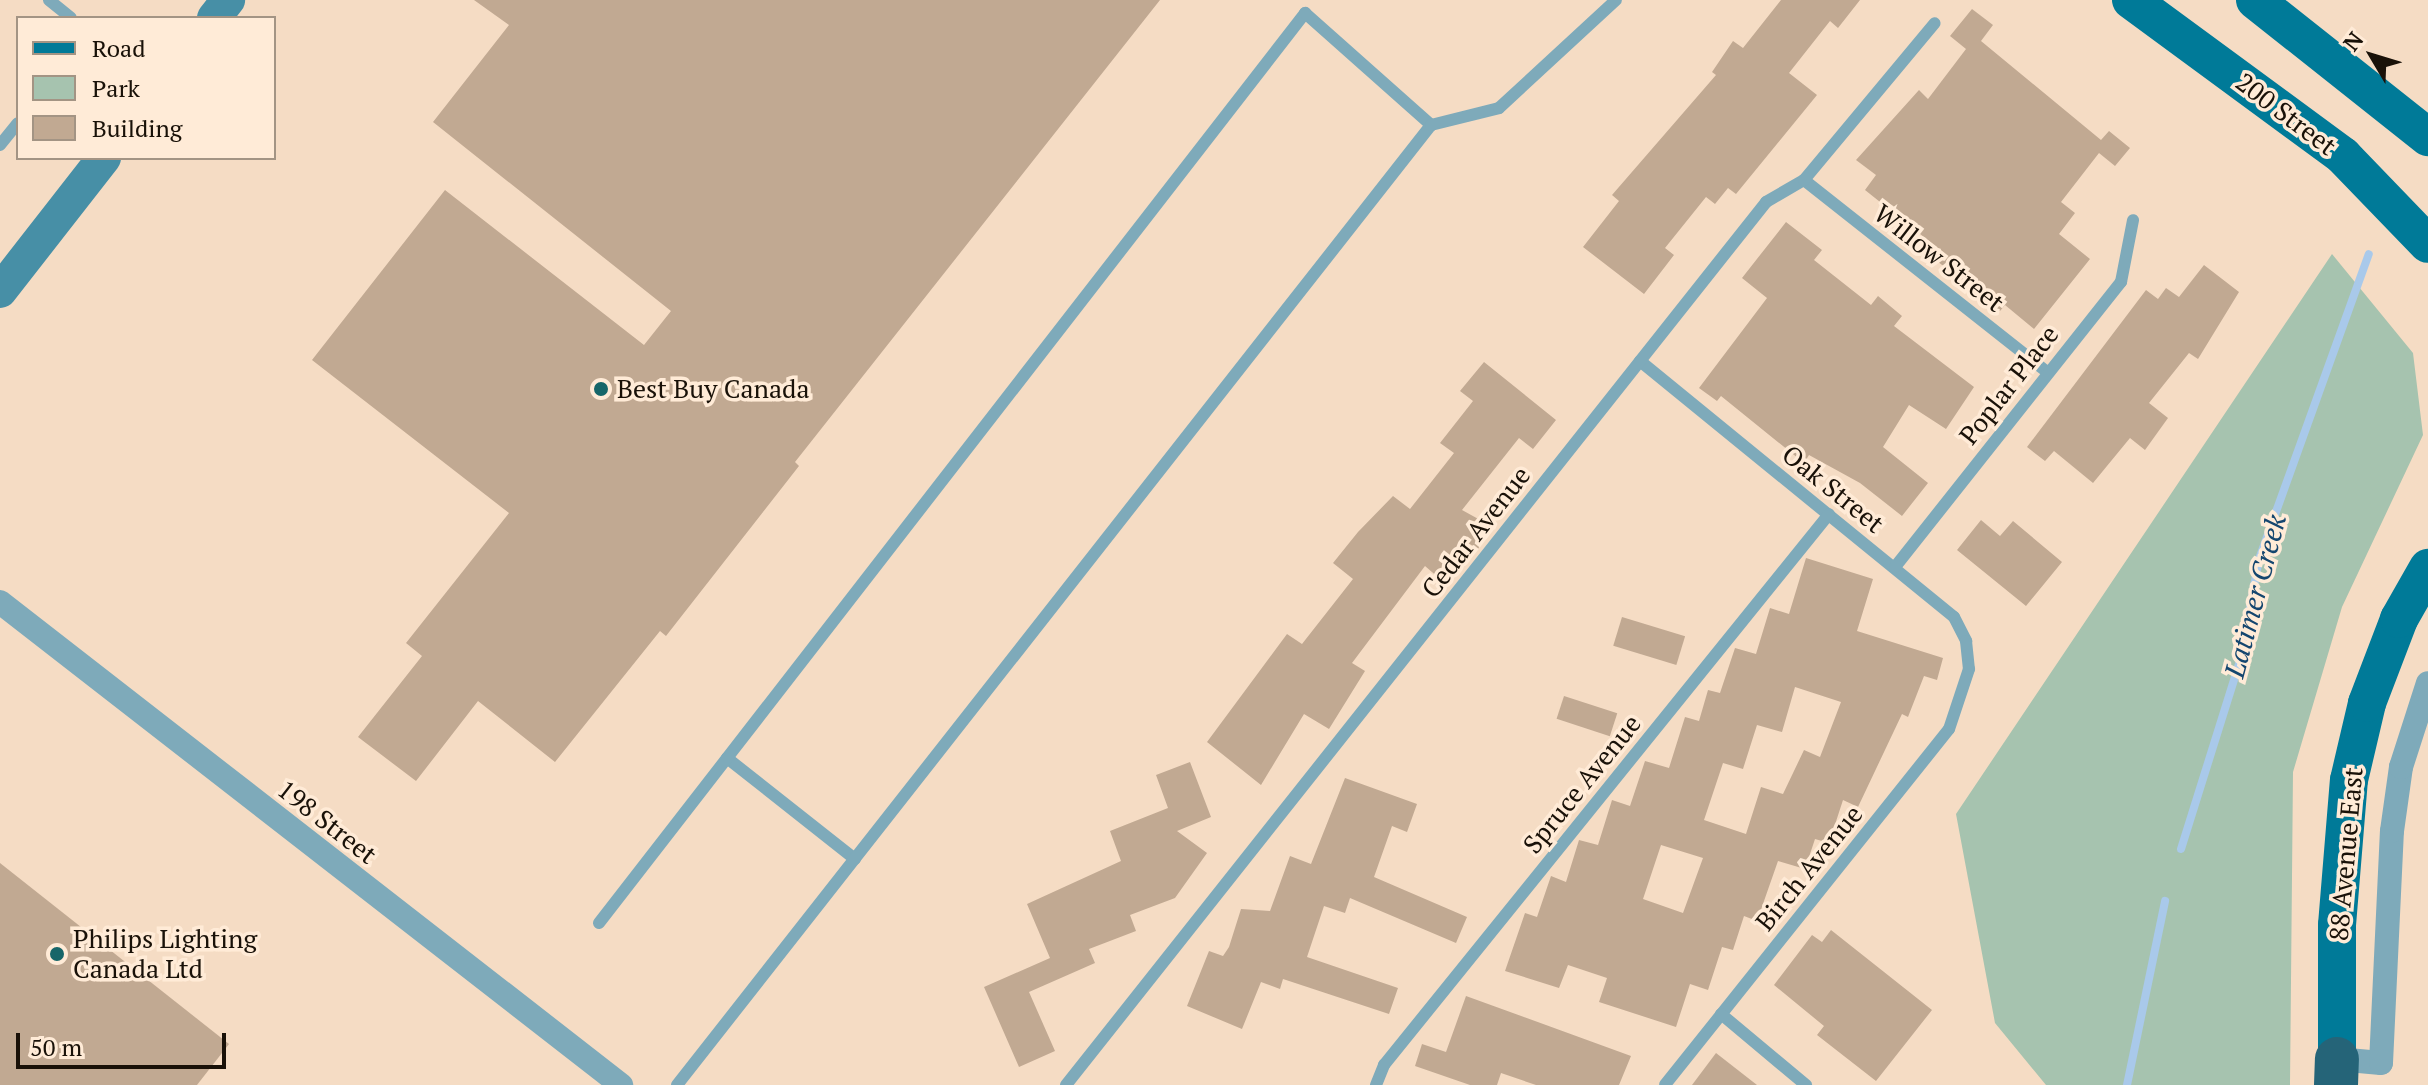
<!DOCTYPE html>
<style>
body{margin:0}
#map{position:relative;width:2428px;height:1085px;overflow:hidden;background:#f5dcc4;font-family:"PT Serif",serif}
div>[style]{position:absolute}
.green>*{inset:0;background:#a6c3af}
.stream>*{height:8px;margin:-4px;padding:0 4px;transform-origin:4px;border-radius:4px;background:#a9c9ea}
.building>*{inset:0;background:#c1a992;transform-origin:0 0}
.lane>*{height:12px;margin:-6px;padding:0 6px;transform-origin:6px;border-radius:6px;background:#7eaaba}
.street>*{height:24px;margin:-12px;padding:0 12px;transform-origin:12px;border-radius:12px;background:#7eaaba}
.secondary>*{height:34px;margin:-17px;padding:0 17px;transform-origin:17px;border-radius:17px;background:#478fa6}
.primary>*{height:38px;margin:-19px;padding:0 19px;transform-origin:19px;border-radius:19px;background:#007a98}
.highway>*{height:44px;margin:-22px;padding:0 22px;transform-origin:22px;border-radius:22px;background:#256478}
.dots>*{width:22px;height:22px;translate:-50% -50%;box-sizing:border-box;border:4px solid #ffebd7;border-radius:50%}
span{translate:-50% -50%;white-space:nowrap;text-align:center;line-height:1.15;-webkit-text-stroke:7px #ffebd7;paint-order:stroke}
.street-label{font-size:26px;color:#191108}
.poi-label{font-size:26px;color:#191108}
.left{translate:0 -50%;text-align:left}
.water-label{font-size:28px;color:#15466f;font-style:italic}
.legend{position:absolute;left:16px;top:16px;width:260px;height:144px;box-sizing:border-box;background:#ffebd7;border:2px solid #a39484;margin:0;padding:10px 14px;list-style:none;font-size:24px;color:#191108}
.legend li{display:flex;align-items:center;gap:16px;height:40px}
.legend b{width:40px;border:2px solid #a39484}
.north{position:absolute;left:2332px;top:16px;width:80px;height:80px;-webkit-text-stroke:6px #ffebd7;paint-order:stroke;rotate:308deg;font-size:22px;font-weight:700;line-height:32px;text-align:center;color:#191108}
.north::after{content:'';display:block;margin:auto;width:28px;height:36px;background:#191108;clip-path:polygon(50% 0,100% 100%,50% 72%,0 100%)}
.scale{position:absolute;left:16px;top:1033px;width:210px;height:36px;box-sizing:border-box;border:4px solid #191108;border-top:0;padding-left:10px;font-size:24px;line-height:28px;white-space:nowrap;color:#191108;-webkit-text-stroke:6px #ffebd7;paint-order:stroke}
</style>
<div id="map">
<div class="green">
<i style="clip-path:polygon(2332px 254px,2413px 353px,2423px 435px,2342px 607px,2293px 772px,2290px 1085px,2046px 1085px,1995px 1023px,1956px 814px)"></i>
</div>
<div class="stream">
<i style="left:2181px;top:849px;width:201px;rotate:-72.6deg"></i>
<i style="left:2241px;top:657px;width:100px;rotate:-79.6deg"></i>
<i style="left:2259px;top:559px;width:324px;rotate:-70.2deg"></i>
<i style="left:2127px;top:1085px;width:188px;rotate:-78.3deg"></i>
</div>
<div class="building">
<i style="clip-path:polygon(474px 0,1160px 0,795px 462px,799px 466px,666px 636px,660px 631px,555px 762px,478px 701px,416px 781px,358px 737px,422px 656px,406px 643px,509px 513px,312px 360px,445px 190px,644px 345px,671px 311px,433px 122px,509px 25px)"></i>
<i style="clip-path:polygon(1781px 0,1860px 0,1838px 28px,1830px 21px,1789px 73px,1817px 95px,1736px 194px,1728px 188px,1715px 204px,1706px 197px,1665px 248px,1674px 255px,1644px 294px,1583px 247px,1619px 201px,1612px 195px,1716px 75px,1712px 72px,1733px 41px,1743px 48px)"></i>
<i style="clip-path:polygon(1972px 9px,1993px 25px,1981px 41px,2101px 140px,2109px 131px,2130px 148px,2115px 166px,2099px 153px,2061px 202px,2075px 213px,2059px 234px,2090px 259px,2034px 329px,2005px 305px,2000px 311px,1937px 261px,1944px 253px,1865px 190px,1876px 175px,1856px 160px,1919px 90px,1928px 99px,1966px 49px,1950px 36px)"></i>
<i style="clip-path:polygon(1786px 222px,1822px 250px,1814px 260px,1871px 305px,1878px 296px,1902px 316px,1894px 326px,1974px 387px,1946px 429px,1909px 405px,1883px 447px,1928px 483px,1902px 516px,1860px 483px,1809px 455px,1804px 463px,1721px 396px,1717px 401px,1699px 388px,1767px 298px,1742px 278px)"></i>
<i style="clip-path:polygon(2204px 265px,2239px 292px,2198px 359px,2189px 353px,2149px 403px,2168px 418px,2145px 450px,2130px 438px,2093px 483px,2054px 451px,2045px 461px,2027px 447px,2146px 290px,2158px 299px,2166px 288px,2179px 297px)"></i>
<i style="clip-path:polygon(1484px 362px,1556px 420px,1533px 449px,1519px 438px,1462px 510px,1491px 526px,1478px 549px,1468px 543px,1440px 579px,1425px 566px,1352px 663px,1365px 671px,1329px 729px,1304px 714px,1261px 785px,1207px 742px,1287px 634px,1302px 644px,1353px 579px,1333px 563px,1358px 532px,1393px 496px,1410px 509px,1454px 453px,1440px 443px,1473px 401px,1460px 391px)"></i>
<i style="clip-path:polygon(1981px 520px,2000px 536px,2013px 521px,2062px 562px,2026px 606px,1957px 550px)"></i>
<i style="clip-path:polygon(evenodd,1806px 558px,1873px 579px,1857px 631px,1943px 658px,1937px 680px,1924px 676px,1908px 717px,1902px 714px,1858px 807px,1843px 800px,1829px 843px,1815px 839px,1805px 869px,1778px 861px,1757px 921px,1744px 916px,1733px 950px,1722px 947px,1708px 990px,1690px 984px,1676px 1027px,1599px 1002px,1607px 978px,1568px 965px,1559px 988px,1505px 971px,1525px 913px,1537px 917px,1551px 876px,1566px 882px,1579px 840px,1598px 845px,1612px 800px,1630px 806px,1645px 761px,1669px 768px,1685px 717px,1699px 721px,1708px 690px,1720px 693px,1735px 648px,1756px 654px,1770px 608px,1789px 614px,1806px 558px,1795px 687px,1841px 702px,1820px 757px,1804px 750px,1783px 794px,1761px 787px,1746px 834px,1704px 820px,1723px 763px,1743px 769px,1757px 725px,1782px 732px,1795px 687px,1806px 558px,1661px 845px,1703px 858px,1683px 913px,1643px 899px,1661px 845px)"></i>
<i style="left:1622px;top:617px;width:66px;height:30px;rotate:17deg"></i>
<i style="left:1564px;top:696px;width:56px;height:24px;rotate:18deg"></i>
<i style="clip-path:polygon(1190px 762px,1211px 817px,1177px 831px,1207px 853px,1175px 898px,1130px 915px,1136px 931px,1089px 949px,1095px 963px,1029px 992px,1055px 1051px,1019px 1067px,984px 987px,1050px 958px,1027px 904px,1121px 861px,1110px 831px,1168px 808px,1156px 775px)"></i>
<i style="clip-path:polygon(1345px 778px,1417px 804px,1407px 832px,1392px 826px,1374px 877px,1467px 917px,1456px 943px,1350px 898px,1345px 913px,1324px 906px,1307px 957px,1398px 988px,1389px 1014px,1283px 979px,1280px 989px,1261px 982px,1242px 1029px,1187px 1006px,1209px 951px,1223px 956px,1229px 947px,1241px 909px,1270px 911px,1290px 856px,1311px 864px)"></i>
<i style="clip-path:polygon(0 863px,229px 1044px,197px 1085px,0 1085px)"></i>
<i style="clip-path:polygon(1831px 930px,1932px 1010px,1876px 1081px,1817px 1035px,1824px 1026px,1774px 985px,1812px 935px,1822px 942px)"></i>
<i style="clip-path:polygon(1466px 996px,1631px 1056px,1619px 1085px,1536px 1085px,1501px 1073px,1497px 1085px,1470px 1085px,1415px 1066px,1422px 1044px,1446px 1052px)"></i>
<i style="clip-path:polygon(1716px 1053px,1757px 1085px,1692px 1085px)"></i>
</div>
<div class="lane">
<i style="left:49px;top:0;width:28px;rotate:39deg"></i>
<i style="left:0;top:145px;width:28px;rotate:-51deg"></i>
<i style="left:1804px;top:180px;width:310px;rotate:38.3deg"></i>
<i style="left:1640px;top:361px;width:405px;rotate:39.2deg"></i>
<i style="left:1954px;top:617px;width:27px;rotate:63deg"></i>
<i style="left:1966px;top:641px;width:28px;rotate:84deg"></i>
<i style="left:1969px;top:669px;width:63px;rotate:108.4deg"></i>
<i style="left:1949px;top:729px;width:455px;rotate:128.6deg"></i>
<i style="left:1895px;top:567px;width:364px;rotate:-51.6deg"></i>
<i style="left:2121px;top:282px;width:63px;rotate:-79deg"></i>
<i style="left:727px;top:758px;width:163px;rotate:38.3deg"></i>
<i style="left:599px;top:923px;width:1152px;rotate:-52.19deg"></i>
<i style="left:1305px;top:13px;width:169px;rotate:41.6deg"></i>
<i style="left:1721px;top:1014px;width:111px;rotate:39.9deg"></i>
<i style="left:677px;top:1085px;width:1221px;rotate:-51.85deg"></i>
<i style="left:1431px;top:125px;width:70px;rotate:-14deg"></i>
<i style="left:1499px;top:108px;width:159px;rotate:-42.7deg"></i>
<i style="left:1066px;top:1085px;width:1127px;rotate:-51.59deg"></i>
<i style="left:1766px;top:202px;width:44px;rotate:-30.1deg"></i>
<i style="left:1804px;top:180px;width:204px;rotate:-50.2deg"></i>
<i style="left:1376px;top:1085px;width:22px;rotate:-68deg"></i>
<i style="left:1384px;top:1065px;width:708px;rotate:-51.07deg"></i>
</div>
<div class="street">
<i style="left:0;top:602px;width:787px;rotate:37.87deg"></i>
<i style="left:2337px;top:1059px;width:44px;rotate:5.2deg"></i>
<i style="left:2381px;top:1063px;width:232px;rotate:-87.3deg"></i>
<i style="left:2392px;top:831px;width:65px;rotate:-82deg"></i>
<i style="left:2401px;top:767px;width:88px;rotate:-72.2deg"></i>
</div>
<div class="secondary">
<i style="left:214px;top:18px;width:23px;rotate:-52deg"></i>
<i style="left:0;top:291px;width:169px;rotate:-52deg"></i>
</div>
<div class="primary">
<i style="left:2131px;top:0;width:263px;rotate:36.3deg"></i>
<i style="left:2343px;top:156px;width:122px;rotate:46deg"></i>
<i style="left:2255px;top:0;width:221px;rotate:38.4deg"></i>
<i style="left:2337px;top:1059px;width:134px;rotate:-90deg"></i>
<i style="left:2337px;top:925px;width:145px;rotate:-85.3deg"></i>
<i style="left:2349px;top:780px;width:79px;rotate:-76.8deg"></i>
<i style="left:2367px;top:703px;width:90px;rotate:-69.1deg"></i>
<i style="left:2399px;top:619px;width:59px;rotate:-60.4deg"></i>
</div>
<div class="highway">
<i style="left:2336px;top:1085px;width:26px;rotate:-88deg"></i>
</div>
<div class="dots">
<i style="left:601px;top:389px;background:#176669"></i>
<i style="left:57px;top:954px;background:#176669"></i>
</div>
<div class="street-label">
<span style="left:2286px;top:114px;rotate:37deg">200 Street</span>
<span style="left:1939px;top:258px;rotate:38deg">Willow Street</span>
<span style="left:2009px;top:385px;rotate:-52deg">Poplar Place</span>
<span style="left:1833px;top:489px;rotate:39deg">Oak Street</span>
<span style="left:1476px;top:532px;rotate:-52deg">Cedar Avenue</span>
<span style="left:1582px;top:784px;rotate:-51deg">Spruce Avenue</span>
<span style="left:327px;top:822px;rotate:38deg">198 Street</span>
<span style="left:2346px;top:854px;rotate:-85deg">88 Avenue East</span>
<span style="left:1809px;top:868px;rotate:-51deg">Birch Avenue</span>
</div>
<div class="poi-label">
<span class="left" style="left:617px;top:389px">Best Buy Canada</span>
<span class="left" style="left:73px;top:954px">Philips Lighting<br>Canada Ltd</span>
</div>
<div class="water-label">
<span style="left:2255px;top:596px;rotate:-75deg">Latimer Creek</span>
</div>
<ul class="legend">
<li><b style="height:10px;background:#007a98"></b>Road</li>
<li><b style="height:22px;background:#a6c3af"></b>Park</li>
<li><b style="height:22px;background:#c1a992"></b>Building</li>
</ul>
<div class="north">N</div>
<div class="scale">50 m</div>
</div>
